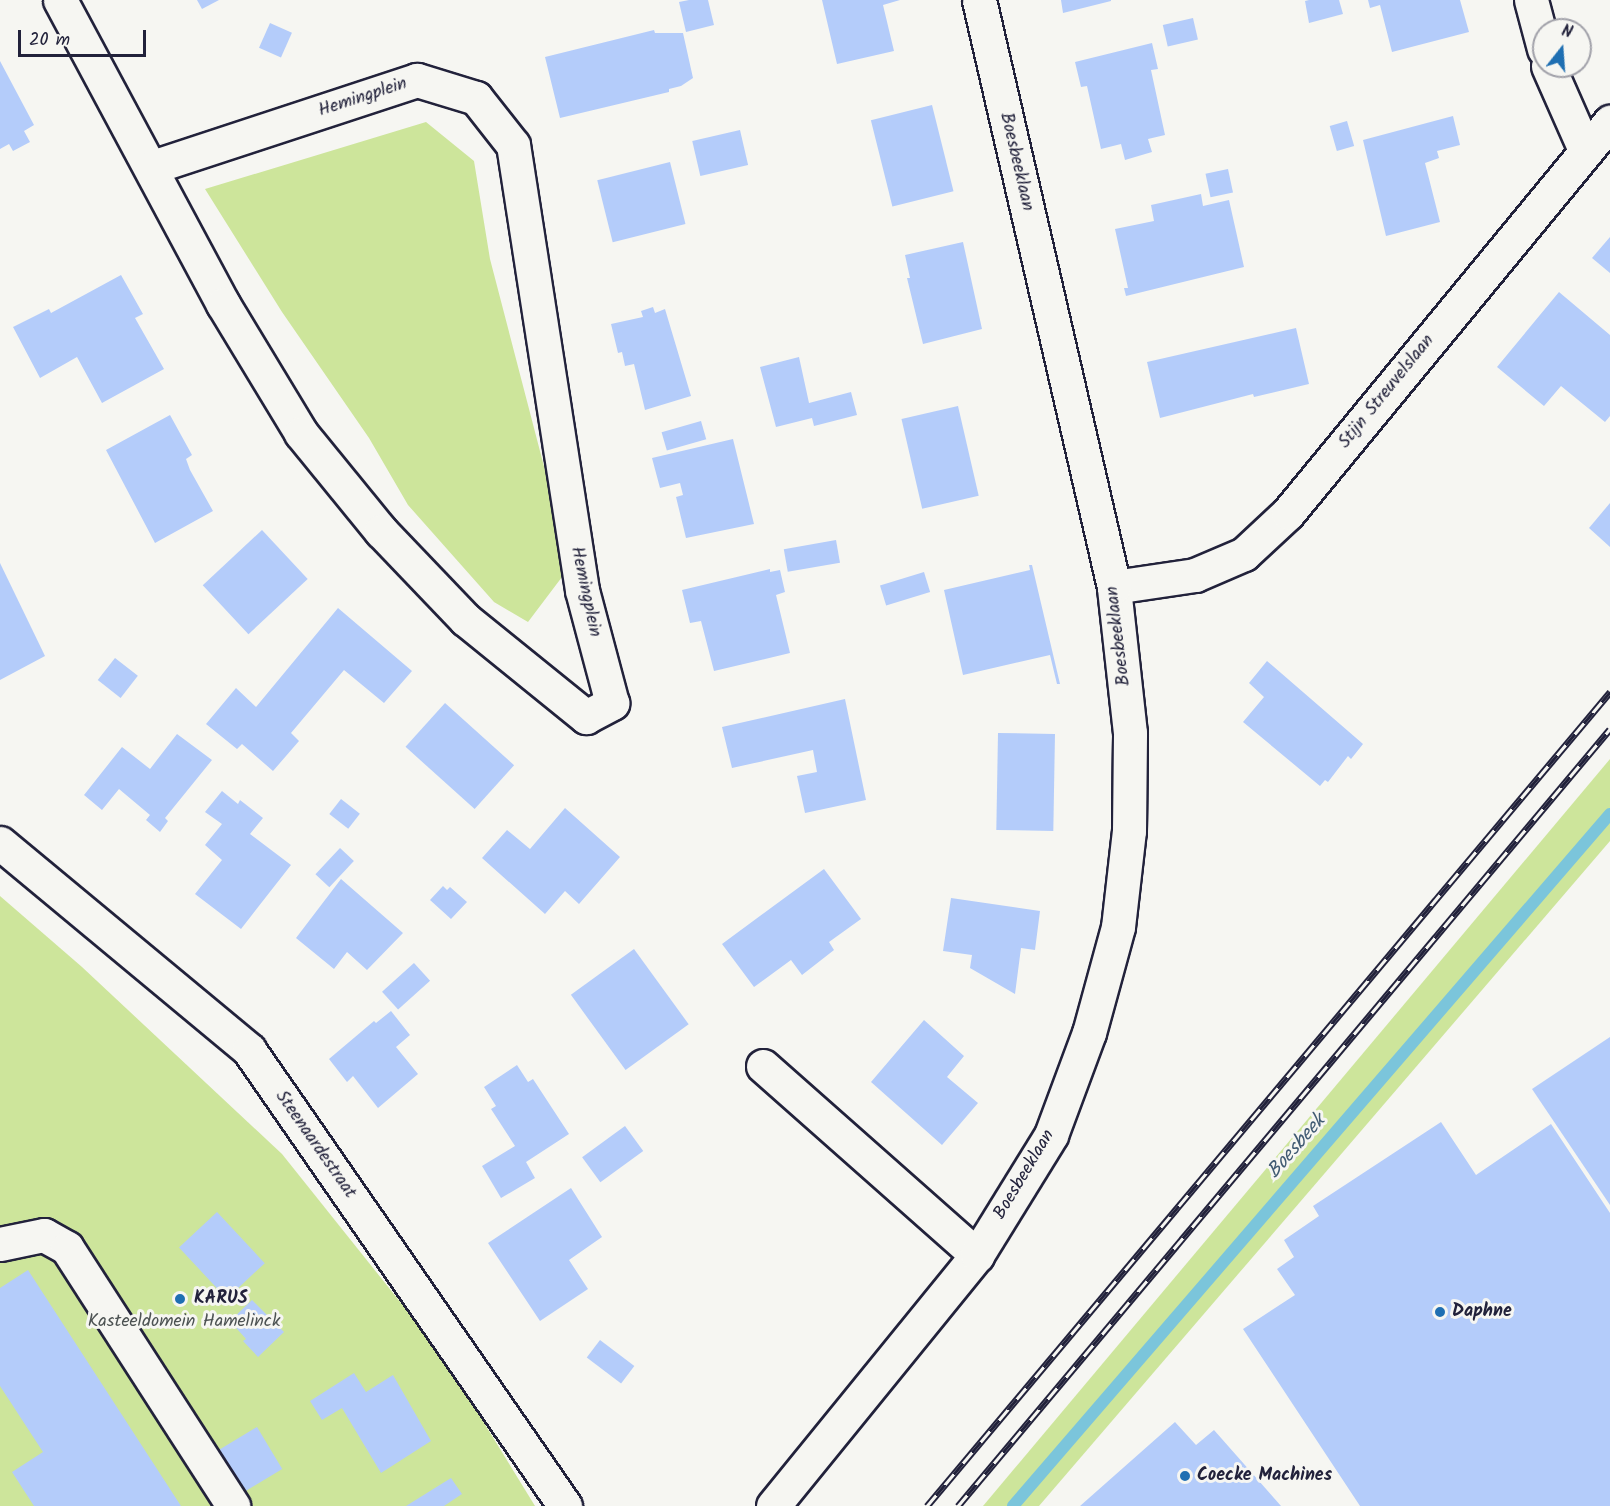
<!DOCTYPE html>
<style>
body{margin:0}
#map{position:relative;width:1610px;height:1506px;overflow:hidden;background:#f6f6f2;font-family:Kalam,sans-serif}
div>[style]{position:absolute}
.green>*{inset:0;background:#cde59b}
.stream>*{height:12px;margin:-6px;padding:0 6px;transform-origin:6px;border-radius:6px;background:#7bc5db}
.building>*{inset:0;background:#b4ccfa;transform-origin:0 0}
.roads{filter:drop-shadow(2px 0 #22223b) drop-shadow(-2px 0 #22223b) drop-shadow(0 2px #22223b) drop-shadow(0 -2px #22223b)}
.minor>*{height:33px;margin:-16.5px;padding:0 16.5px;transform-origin:16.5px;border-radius:16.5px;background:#f6f6f2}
.rail>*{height:7px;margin-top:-3.5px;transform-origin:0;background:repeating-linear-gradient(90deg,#f6f6f2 0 14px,#22223b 0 28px);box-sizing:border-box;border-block:2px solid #22223b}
.dots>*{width:16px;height:16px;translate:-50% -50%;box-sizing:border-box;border:3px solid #f6f6f2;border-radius:50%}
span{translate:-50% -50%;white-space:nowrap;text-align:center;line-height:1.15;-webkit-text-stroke:6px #f6f6f2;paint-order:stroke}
.street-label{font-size:18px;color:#22223b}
.poi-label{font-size:18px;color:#22223b;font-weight:700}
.left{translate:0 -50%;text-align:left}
.park-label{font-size:18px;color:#4d5353}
.water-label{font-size:20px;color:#415b73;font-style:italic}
.north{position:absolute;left:1532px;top:18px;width:60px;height:60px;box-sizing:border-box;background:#f6f6f2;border:2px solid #a1a1a9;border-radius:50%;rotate:17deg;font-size:16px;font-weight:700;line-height:24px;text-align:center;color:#22223b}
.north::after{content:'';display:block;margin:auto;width:21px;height:27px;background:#1f6fb2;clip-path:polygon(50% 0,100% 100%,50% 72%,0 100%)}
.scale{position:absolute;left:18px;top:30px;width:128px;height:27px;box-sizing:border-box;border:3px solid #22223b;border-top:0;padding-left:8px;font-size:18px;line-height:21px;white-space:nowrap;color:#22223b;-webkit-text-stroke:4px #f6f6f2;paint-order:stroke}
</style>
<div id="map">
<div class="green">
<i style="clip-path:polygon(426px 122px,474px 161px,490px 259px,547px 478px,562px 577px,528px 622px,494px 602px,408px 505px,369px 438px,282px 312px,205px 189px)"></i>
<i style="clip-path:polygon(1610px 759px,1610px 841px,1039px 1506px,983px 1506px)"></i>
<i style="clip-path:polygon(0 896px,82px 967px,282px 1154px,409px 1313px,459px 1382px,535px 1506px,0 1506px)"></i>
</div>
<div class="stream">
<i style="left:1013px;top:1506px;width:914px;rotate:-49.22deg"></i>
</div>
<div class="building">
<i style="clip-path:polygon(197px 0,219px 0,202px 9px)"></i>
<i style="clip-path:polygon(689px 0,708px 0,714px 25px,686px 32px,679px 2px)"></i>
<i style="clip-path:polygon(822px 0,900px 0,883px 5px,894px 51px,837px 64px)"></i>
<i style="clip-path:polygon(1061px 0,1111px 0,1111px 1px,1063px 13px)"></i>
<i style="clip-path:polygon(1309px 0,1339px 0,1343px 14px,1309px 23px,1305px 1px)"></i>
<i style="clip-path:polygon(1368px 0,1460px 0,1469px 32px,1392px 52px,1380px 5px,1370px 8px)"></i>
<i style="left:1193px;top:18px;width:22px;height:31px;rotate:77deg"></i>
<i style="left:270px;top:23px;width:24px;height:27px;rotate:24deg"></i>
<i style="clip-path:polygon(654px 30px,655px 33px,683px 33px,693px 78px,681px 86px,669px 89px,669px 92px,560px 118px,545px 57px)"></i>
<i style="clip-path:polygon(1152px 43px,1158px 69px,1151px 70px,1165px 135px,1148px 139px,1152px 152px,1125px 160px,1121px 144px,1101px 149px,1087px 86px,1081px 87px,1075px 62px)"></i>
<i style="clip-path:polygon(0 61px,34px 125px,24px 131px,30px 142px,13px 151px,9px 144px,0 149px)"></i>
<i style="left:932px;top:105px;width:89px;height:63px;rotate:76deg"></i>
<i style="clip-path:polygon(1453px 116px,1460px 145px,1437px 151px,1439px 158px,1425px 163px,1440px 222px,1386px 236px,1363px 140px)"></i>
<i style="left:1347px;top:121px;width:26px;height:18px;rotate:74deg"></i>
<i style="left:740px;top:130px;width:36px;height:49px;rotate:77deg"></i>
<i style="left:670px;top:162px;width:64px;height:75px;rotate:76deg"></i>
<i style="left:1228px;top:169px;width:24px;height:23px;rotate:78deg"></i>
<i style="clip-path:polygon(1201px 194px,1203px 206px,1229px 200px,1244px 267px,1126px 296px,1124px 288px,1128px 288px,1115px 229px,1154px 221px,1151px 205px)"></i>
<i style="clip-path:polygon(1610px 237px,1610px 273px,1592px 258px)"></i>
<i style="clip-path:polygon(963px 242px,982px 329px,923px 344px,907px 278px,910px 278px,905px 255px)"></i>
<i style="clip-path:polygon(121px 275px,143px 314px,135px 318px,164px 369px,102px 403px,77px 357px,40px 378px,13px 327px,49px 309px,51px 313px)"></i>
<i style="clip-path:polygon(1559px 292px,1610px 335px,1610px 416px,1605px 422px,1561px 386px,1544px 406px,1497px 367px)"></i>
<i style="clip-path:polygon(653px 307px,655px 313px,665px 309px,691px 396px,645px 410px,634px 364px,625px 366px,622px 352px,618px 353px,611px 324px,643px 317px,641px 311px)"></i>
<i style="clip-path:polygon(1296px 328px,1309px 384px,1254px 397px,1253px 394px,1160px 418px,1147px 362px)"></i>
<i style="clip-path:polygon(799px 357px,809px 403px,851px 392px,857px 415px,814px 426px,812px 418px,776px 427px,760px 367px)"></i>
<i style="left:958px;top:406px;width:92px;height:58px;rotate:77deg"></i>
<i style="clip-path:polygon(170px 415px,192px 455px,186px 459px,190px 470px,213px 511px,155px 543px,106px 450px)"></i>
<i style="left:701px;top:421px;width:19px;height:41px;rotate:74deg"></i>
<i style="clip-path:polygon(733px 439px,754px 524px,686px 538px,676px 497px,683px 495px,680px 483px,660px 488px,652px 458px)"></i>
<i style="clip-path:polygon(1610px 503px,1610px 547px,1589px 528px)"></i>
<i style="left:262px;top:530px;width:67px;height:81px;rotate:47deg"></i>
<i style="left:836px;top:540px;width:23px;height:53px;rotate:80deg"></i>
<i style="clip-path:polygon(0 563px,45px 656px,0 680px)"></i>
<i style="clip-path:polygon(1029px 565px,1032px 565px,1060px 684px,1057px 684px,1050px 655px,963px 675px,944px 590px,1030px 570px)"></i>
<i style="clip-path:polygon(770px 569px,770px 572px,780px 570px,785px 592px,776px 595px,790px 653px,714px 671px,701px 621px,690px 623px,682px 590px)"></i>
<i style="left:924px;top:572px;width:21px;height:46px;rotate:73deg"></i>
<i style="clip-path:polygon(338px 608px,412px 671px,384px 703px,344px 670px,291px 733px,299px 741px,273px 771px,242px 744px,237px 749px,206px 724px,236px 688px,256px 707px)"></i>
<i style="left:115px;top:658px;width:29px;height:28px;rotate:38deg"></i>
<i style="clip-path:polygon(1267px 661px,1363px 744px,1351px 759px,1348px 756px,1328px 782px,1325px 780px,1320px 786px,1243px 722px,1264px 697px,1249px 683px)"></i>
<i style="clip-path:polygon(845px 699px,866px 800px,805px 813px,797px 776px,817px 772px,813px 750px,732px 768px,722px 727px)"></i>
<i style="left:445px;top:703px;width:93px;height:59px;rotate:42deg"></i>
<i style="left:998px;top:733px;width:57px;height:97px;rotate:1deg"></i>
<i style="clip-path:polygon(177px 734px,212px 760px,165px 818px,168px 821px,160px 832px,146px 820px,150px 815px,119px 789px,102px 810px,84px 795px,122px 747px,150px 769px)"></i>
<i style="clip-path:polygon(222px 791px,238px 804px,240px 800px,263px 818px,250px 834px,291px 865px,241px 929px,195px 894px,222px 860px,205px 845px,222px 824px,205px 812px)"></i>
<i style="left:341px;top:799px;width:24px;height:19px;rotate:38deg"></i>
<i style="clip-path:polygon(565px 808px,620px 857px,579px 904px,565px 891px,545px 914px,482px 858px,507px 830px,530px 849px)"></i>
<i style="left:340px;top:848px;width:19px;height:36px;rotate:43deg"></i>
<i style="clip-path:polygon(824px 869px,861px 919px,829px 942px,834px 950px,802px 975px,791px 960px,754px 987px,722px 944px)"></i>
<i style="clip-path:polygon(341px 879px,403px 933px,367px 970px,347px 952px,334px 969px,296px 938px)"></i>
<i style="clip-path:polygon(443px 886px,447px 890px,450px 887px,467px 902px,451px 919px,430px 900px)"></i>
<i style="clip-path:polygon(951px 898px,1040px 911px,1035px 950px,1021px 948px,1015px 994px,970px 968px,972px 955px,943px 951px)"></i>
<i style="left:634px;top:949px;width:93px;height:78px;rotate:54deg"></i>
<i style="left:414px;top:963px;width:24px;height:43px;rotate:48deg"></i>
<i style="clip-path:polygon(391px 1011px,410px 1035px,396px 1047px,418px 1074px,378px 1108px,353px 1076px,347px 1082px,329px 1059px,374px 1021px,376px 1023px)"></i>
<i style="clip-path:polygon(924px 1020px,964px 1056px,947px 1077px,978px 1103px,942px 1145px,871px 1082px)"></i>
<i style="clip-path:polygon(1610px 1037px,1610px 1205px,1532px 1089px)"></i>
<i style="clip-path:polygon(517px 1065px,528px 1082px,533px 1079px,569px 1134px,526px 1162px,535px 1178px,501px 1198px,482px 1166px,515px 1146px,491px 1109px,496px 1106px,484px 1087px)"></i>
<i style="clip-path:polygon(1441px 1122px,1476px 1175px,1551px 1124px,1610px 1213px,1610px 1506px,1360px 1506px,1243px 1329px,1295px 1295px,1277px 1269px,1294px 1257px,1284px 1240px,1319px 1216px,1313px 1206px)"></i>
<i style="left:625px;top:1126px;width:31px;height:53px;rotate:54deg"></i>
<i style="clip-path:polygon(571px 1188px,602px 1237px,569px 1260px,588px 1289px,540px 1321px,488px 1243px)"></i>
<i style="left:217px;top:1212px;width:70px;height:52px;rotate:47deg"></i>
<i style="clip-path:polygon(28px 1270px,181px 1506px,34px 1506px,12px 1472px,43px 1452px,0 1386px,0 1288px)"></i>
<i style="clip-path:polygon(252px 1300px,284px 1332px,258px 1357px,243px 1341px,246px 1339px,230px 1321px)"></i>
<i style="left:600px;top:1340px;width:43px;height:22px;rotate:37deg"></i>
<i style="clip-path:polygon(354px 1373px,366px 1392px,393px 1375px,431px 1441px,381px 1473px,342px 1408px,322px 1420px,310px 1401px)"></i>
<i style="clip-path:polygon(1175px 1422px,1196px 1445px,1214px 1430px,1281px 1506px,1080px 1506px)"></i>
<i style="left:257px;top:1427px;width:49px;height:48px;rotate:59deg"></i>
<i style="clip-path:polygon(451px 1478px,462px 1494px,444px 1506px,406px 1506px)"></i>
</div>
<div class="roads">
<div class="minor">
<i style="left:60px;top:0;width:345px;rotate:61.8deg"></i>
<i style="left:223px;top:304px;width:151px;rotate:58.8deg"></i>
<i style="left:301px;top:433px;width:127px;rotate:50.8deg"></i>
<i style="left:381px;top:531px;width:122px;rotate:46.3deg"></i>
<i style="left:465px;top:619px;width:156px;rotate:39deg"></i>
<i style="left:586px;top:717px;width:30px;rotate:-28deg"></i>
<i style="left:612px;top:703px;width:117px;rotate:-104.9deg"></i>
<i style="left:582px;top:590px;width:450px;rotate:-98.8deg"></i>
<i style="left:513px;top:145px;width:60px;rotate:-128.2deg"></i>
<i style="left:476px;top:98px;width:62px;rotate:-163deg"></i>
<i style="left:417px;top:80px;width:279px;rotate:161.8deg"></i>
<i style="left:1531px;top:0;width:51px;rotate:75.1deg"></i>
<i style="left:1548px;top:66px;width:92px;rotate:66.2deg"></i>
<i style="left:1114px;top:587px;width:82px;rotate:-8.4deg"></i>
<i style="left:1195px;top:575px;width:53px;rotate:-23.2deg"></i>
<i style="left:1244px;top:554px;width:60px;rotate:-43deg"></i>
<i style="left:1288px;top:513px;width:507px;rotate:-50.53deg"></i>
<i style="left:0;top:843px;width:324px;rotate:39.7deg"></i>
<i style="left:249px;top:1050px;width:555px;rotate:55.28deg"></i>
<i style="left:763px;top:1066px;width:286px;rotate:41.5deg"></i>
<i style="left:0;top:1244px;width:45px;rotate:-11.6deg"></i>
<i style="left:44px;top:1235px;width:26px;rotate:29deg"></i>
<i style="left:67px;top:1248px;width:307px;rotate:57.2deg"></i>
<i style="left:773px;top:1506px;width:323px;rotate:-50.9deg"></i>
<i style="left:977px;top:1255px;width:141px;rotate:-58.3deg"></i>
<i style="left:1051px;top:1135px;width:109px;rotate:-69.6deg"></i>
<i style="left:1089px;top:1033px;width:110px;rotate:-74.7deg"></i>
<i style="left:1118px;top:927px;width:97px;rotate:-83.5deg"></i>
<i style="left:1129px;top:831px;width:98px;rotate:-89.4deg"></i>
<i style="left:1130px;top:733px;width:147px;rotate:-96.3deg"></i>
<i style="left:1114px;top:587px;width:602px;rotate:-102.95deg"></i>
</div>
</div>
<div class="rail">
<i style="left:927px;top:1506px;width:1063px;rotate:-50deg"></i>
<i style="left:958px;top:1506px;width:1014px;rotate:-50deg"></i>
</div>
<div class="dots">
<i style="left:180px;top:1299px;background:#1f6fb2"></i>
<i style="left:1440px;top:1312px;background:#1f6fb2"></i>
<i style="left:1185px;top:1476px;background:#1f6fb2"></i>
</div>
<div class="street-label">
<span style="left:363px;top:98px;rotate:-18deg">Hemingplein</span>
<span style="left:1016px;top:162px;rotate:77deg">Boesbeeklaan</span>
<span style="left:1387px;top:392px;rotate:-51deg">Stijn Streuvelslaan</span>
<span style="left:585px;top:592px;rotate:78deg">Hemingplein</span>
<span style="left:1119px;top:636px;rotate:-97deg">Boesbeeklaan</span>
<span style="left:315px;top:1145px;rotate:55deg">Steenaardestraat</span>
<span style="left:1025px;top:1175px;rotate:-59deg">Boesbeeklaan</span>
</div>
<div class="poi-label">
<span class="left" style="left:194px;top:1299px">KARUS</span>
<span class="left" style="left:1452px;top:1312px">Daphne</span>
<span class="left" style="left:1197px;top:1476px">Coecke Machines</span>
</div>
<div class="park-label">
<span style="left:184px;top:1322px">Kasteeldomein Hamelinck</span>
</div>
<div class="water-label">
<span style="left:1297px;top:1147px;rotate:-49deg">Boesbeek</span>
</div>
<div class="north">N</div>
<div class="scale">20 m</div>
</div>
